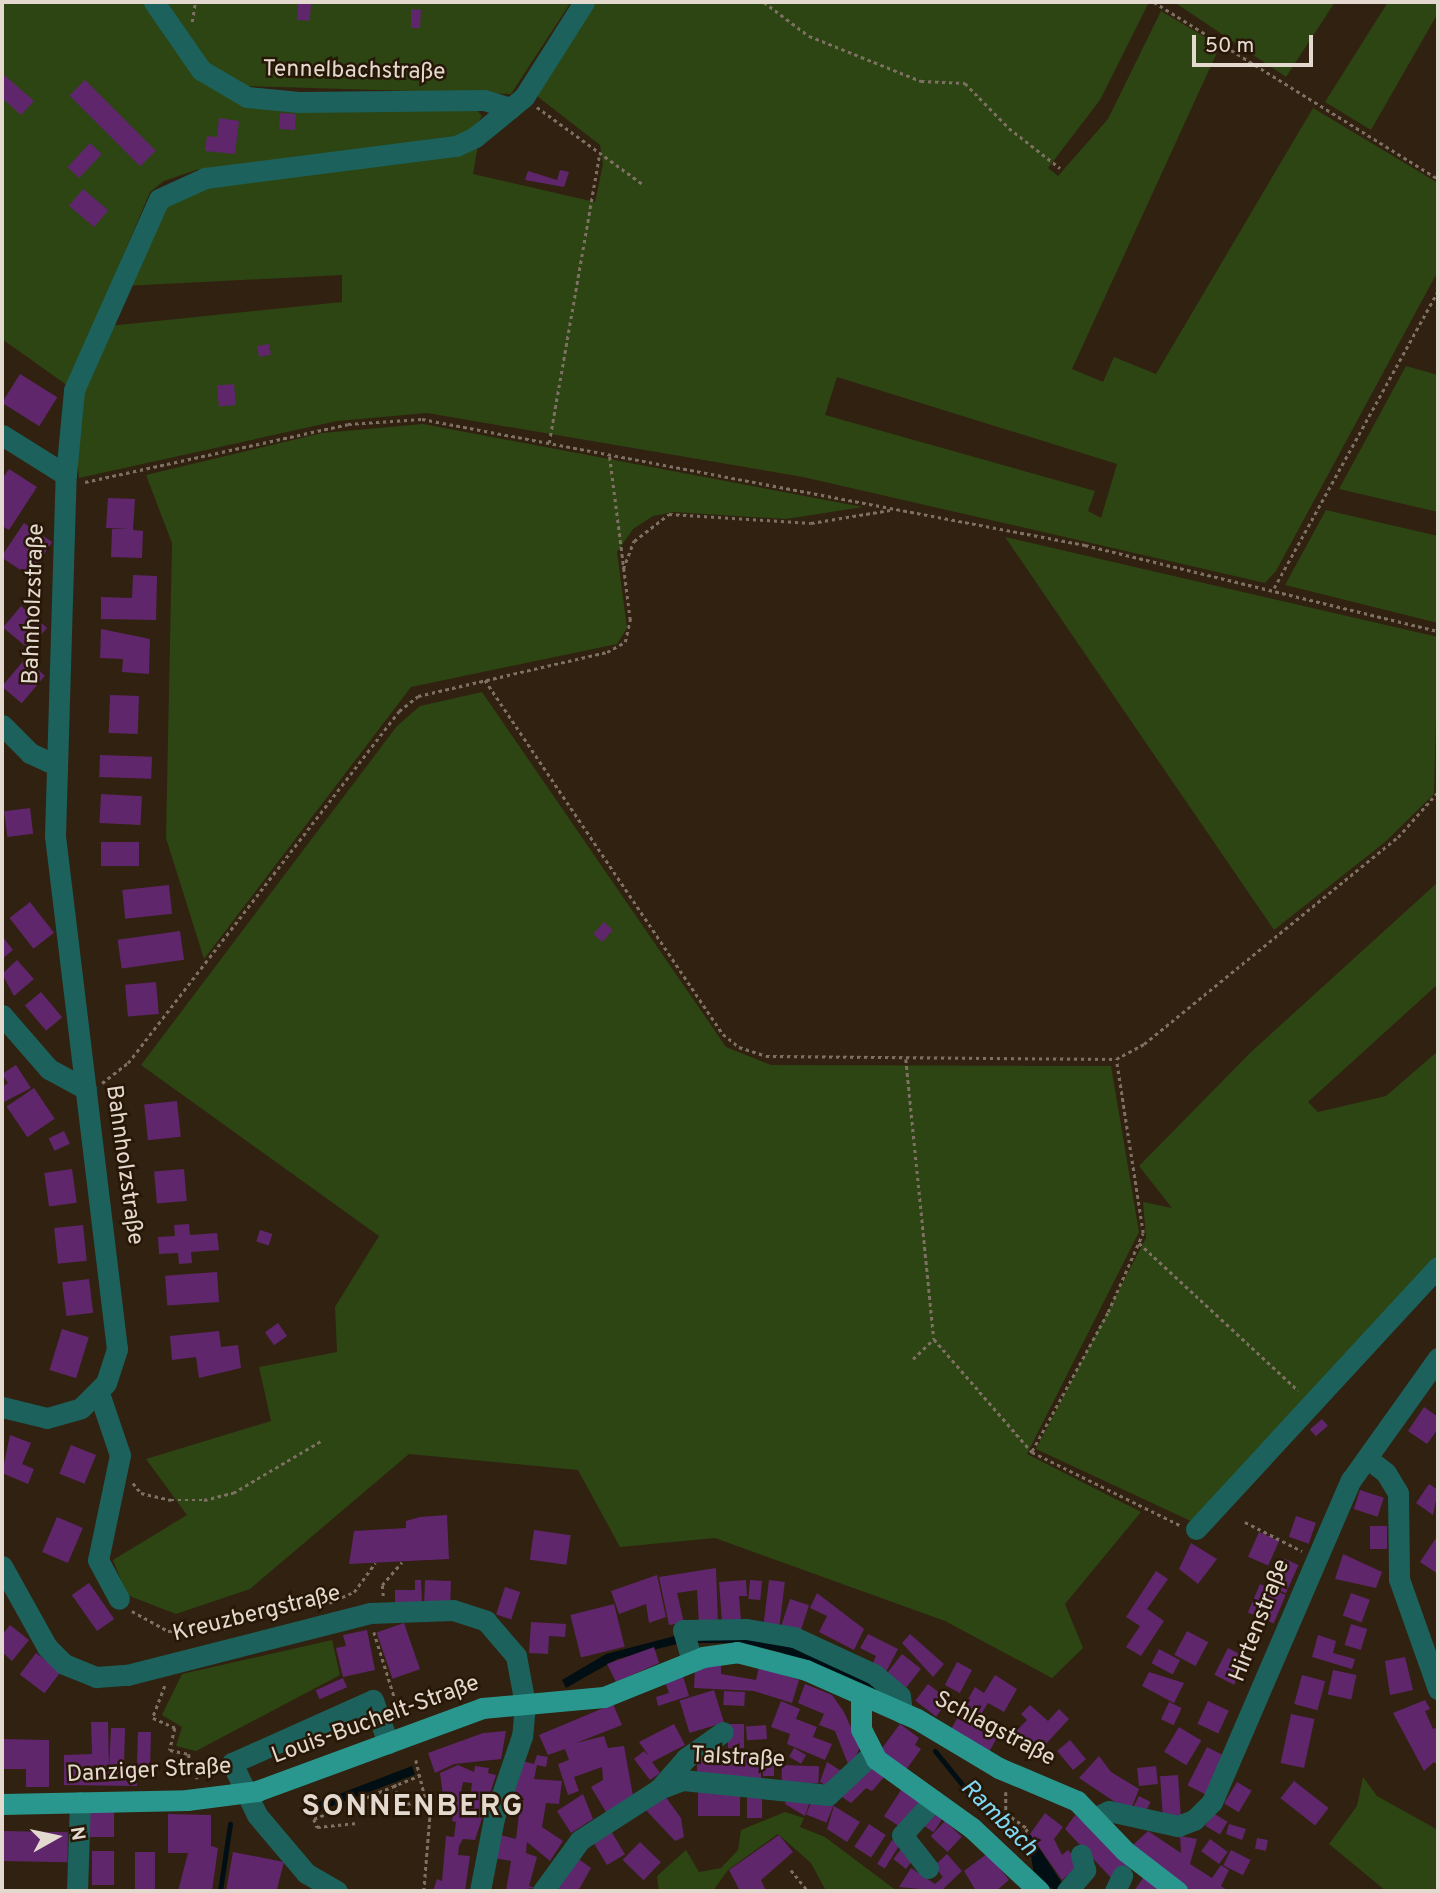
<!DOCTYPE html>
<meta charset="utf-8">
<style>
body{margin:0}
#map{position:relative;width:1440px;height:1893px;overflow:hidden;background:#312110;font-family:Overpass,sans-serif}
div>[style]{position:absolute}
.green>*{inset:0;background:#2c4513}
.water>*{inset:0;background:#010f14;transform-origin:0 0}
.stream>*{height:5px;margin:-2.5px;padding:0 2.5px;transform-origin:2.5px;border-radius:2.5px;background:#010f14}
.building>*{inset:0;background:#5f266c;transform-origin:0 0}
.path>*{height:2.5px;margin-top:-1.25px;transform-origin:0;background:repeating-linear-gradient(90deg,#7e7062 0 3.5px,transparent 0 7px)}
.minor>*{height:21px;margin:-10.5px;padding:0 10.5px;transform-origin:10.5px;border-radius:10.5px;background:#1c615b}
.major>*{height:21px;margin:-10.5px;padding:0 10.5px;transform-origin:10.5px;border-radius:10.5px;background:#2a978f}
span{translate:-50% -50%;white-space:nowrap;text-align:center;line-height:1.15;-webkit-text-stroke:5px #271707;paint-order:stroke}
.street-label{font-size:23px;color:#e4d9cf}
.water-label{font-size:24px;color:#7fd8f5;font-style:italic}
.district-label{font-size:30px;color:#e4d9cf;font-weight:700;letter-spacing:2px}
.frame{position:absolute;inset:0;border:4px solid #e4d9cf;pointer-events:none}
.north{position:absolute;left:21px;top:1802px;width:70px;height:70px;-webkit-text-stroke:5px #271707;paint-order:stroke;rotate:81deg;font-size:19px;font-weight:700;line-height:28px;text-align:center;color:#e4d9cf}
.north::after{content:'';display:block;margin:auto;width:24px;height:32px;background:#e4d9cf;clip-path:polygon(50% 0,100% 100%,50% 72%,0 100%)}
.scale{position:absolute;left:1192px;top:35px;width:121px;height:32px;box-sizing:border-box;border:4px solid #e4d9cf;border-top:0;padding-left:9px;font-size:21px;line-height:24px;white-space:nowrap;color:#e4d9cf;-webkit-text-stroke:5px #271707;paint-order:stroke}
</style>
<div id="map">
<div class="green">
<i style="clip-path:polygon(2px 2px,152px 2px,200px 74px,245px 101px,472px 105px,482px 116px,472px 132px,448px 142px,196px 170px,164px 181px,150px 192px,68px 386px,2px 339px)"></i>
<i style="clip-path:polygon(167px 2px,571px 2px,511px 94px,248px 86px,208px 65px)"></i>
<i style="clip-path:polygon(evenodd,587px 2px,1149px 2px,1100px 100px,1048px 168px,1058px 176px,1108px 119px,1161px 11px,1220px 46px,1072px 369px,1103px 382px,1114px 357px,1156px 374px,1313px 108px,1438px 183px,1438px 271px,1276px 571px,1265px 583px,803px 477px,427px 413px,337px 421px,79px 478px,74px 416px,109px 326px,342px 302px,342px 275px,123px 286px,161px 202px,179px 189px,478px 145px,473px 174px,595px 202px,603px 164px,600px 145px,533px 93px,587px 2px,837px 377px,1117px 464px,1101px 518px,1088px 511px,1095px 491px,825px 415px,837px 377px)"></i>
<i style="clip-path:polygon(1174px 2px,1335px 2px,1286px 77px)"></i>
<i style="clip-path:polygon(1388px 2px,1438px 2px,1438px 13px,1371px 130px,1325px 102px)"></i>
<i style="clip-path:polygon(1406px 366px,1438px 375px,1438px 512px,1339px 489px)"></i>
<i style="clip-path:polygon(423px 424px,863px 507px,786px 519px,674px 512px,653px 516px,633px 529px,617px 552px,627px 628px,617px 644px,411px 687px,204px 959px,166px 838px,172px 543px,146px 475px,322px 433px)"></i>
<i style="clip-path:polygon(1326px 510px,1438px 536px,1438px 623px,1285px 585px)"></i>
<i style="clip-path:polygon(1005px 537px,1438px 637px,1434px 794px,1385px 842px,1274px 930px)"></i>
<i style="clip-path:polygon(482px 692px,726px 1047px,771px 1065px,1111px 1066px,1139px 1232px,1027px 1454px,1141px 1512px,1065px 1604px,1083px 1648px,1052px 1678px,945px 1621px,715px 1538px,620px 1547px,578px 1470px,409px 1454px,250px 1589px,176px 1614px,127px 1595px,113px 1560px,187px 1515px,146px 1459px,271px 1421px,259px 1367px,337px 1352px,335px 1307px,379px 1236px,141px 1065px,397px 726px,420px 706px)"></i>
<i style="clip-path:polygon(1438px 882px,1438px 984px,1308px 1102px,1318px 1112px,1386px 1096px,1438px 1051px,1438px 1260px,1195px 1523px,1036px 1449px,1146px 1238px,1143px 1202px,1172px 1208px,1139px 1166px,1251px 1052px)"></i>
<i style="clip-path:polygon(332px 1640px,340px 1675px,196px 1751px,176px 1746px,182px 1727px,162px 1715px,182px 1674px)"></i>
<i style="clip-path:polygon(1363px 1777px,1377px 1796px,1438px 1830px,1438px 1891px,1386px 1891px,1329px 1844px,1357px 1806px)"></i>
<i style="clip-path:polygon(785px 1812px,804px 1818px,800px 1827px,825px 1837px,897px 1891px,826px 1891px,811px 1863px,778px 1834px,728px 1870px,713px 1891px,659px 1891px,657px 1876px,686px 1850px,699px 1872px,721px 1868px,738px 1850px,741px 1830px)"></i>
</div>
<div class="water">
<i style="clip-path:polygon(692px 1632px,778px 1639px,873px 1679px,879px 1697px,780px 1652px,740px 1643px,693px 1643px)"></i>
<i style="clip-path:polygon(675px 1636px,677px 1644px,617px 1659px,566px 1688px,562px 1680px,606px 1654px)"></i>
<i style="left:412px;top:1766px;width:9px;height:103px;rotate:69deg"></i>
<i style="clip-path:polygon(1030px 1834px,1064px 1886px,1056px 1891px,1034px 1876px,1031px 1855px,1021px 1845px)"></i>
</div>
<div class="stream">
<i style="left:935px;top:1751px;width:55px;rotate:50.9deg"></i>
<i style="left:970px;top:1794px;width:77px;rotate:41.3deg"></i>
<i style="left:220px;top:1891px;width:68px;rotate:-81.5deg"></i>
</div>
<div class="building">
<i style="left:298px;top:3px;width:13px;height:17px;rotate:4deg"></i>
<i style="clip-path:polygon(411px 9px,421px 10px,420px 28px,411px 28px)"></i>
<i style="clip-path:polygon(3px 74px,34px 101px,21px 115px,2px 98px)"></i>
<i style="left:85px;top:80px;width:100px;height:22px;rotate:45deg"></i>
<i style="left:280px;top:113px;width:16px;height:16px;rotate:4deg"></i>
<i style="clip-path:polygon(219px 118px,239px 121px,235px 154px,205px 151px,207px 136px,217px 137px)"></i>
<i style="left:90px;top:143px;width:16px;height:33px;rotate:43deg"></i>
<i style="clip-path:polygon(560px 170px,569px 172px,564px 187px,525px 180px,528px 171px,557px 180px)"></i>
<i style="left:83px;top:189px;width:33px;height:22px;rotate:40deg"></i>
<i style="left:269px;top:344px;width:11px;height:12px;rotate:80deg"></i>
<i style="left:20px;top:374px;width:44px;height:34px;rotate:32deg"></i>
<i style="left:234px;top:384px;width:21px;height:17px;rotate:85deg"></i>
<i style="clip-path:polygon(9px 469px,37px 487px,9px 530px,2px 526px,2px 479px)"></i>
<i style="clip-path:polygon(108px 498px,135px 499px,133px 530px,143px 531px,142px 558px,111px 557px,112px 529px,130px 529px,106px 528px)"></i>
<i style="left:24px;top:523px;width:34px;height:41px;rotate:34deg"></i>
<i style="clip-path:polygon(133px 575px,157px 576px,156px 620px,101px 619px,101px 597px,132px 598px)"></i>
<i style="left:21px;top:606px;width:34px;height:28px;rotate:40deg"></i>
<i style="clip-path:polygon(101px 629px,150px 639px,149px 674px,122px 672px,123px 659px,100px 658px)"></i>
<i style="left:25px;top:659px;width:26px;height:36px;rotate:40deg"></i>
<i style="left:110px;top:695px;width:29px;height:38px;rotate:2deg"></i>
<i style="left:100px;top:755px;width:52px;height:22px;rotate:2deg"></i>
<i style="left:101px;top:794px;width:41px;height:29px;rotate:3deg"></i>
<i style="left:30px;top:808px;width:26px;height:26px;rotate:83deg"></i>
<i style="left:101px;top:842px;width:38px;height:24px"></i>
<i style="left:169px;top:885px;width:29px;height:47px;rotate:84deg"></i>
<i style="left:30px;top:902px;width:39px;height:26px;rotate:52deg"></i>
<i style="left:604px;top:922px;width:12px;height:16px;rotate:42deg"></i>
<i style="left:180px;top:931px;width:29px;height:63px;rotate:82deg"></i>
<i style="clip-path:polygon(2px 936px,13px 950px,2px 959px)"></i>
<i style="clip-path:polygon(17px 960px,34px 979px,14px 996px,2px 974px)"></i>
<i style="left:156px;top:982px;width:32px;height:31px;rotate:85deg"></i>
<i style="left:41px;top:992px;width:33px;height:21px;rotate:50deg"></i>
<i style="clip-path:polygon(16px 1065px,31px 1088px,2px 1103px,2px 1087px,8px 1083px,2px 1074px)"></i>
<i style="left:34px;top:1088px;width:37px;height:33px;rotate:56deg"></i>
<i style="left:177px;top:1101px;width:36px;height:33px;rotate:84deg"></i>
<i style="left:64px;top:1131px;width:14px;height:17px;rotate:65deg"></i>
<i style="left:72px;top:1169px;width:34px;height:28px;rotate:82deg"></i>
<i style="left:184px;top:1169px;width:32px;height:30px;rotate:85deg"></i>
<i style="clip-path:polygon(189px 1224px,190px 1235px,217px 1233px,219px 1250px,191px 1252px,192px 1263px,179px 1264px,178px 1253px,159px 1254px,158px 1237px,175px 1236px,174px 1225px)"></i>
<i style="left:83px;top:1225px;width:36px;height:29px;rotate:84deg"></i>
<i style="left:260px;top:1230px;width:13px;height:12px;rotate:18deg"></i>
<i style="left:217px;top:1272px;width:30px;height:52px;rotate:86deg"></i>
<i style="left:89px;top:1279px;width:34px;height:27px;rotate:83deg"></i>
<i style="left:278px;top:1323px;width:16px;height:16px;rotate:55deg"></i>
<i style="left:62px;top:1329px;width:28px;height:43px;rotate:17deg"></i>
<i style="clip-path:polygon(219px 1331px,221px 1347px,238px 1345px,241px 1368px,199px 1378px,196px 1357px,172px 1360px,170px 1336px)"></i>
<i style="clip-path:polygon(1424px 1407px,1438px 1417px,1438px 1429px,1427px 1444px,1408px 1431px)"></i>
<i style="left:1322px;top:1419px;width:9px;height:16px;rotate:49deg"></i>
<i style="clip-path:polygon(10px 1435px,31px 1443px,22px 1464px,34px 1469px,28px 1484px,2px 1473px)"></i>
<i style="left:71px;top:1445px;width:27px;height:31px;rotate:22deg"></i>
<i style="clip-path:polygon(1429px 1484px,1438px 1490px,1433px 1515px,1416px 1503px)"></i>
<i style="left:1360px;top:1490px;width:25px;height:20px;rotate:18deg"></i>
<i style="clip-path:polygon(447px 1515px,449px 1559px,349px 1564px,354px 1531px,406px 1528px,406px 1521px,420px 1517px)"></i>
<i style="left:1296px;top:1516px;width:21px;height:22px;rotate:19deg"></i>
<i style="left:57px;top:1517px;width:28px;height:38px;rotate:23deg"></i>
<i style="left:1387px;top:1526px;width:23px;height:17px;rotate:90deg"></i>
<i style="left:534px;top:1530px;width:37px;height:30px;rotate:8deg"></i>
<i style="left:1259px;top:1532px;width:22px;height:27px;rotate:24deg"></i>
<i style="clip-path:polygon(1438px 1535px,1438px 1574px,1420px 1562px)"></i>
<i style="clip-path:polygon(1191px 1543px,1217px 1559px,1198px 1584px,1179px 1569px)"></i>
<i style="clip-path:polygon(1343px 1554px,1382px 1572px,1376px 1588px,1335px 1579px)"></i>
<i style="left:1283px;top:1558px;width:17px;height:31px;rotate:24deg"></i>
<i style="clip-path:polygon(716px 1568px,718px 1626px,699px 1626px,697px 1590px,677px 1593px,684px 1623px,669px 1625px,659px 1577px)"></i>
<i style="clip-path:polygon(1156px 1571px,1168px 1579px,1147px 1609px,1164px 1621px,1141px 1656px,1126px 1647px,1140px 1626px,1126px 1617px)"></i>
<i style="clip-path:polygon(657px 1575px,666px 1617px,649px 1623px,646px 1604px,619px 1614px,611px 1591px)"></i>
<i style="clip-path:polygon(415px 1580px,421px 1580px,422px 1602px,395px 1602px,395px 1590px,415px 1590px)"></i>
<i style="left:425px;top:1580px;width:26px;height:22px;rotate:2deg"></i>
<i style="clip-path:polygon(746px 1580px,747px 1596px,739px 1596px,741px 1621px,722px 1622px,719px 1582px)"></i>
<i style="left:750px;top:1580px;width:12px;height:19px;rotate:5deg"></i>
<i style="left:769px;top:1580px;width:16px;height:45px;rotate:7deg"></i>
<i style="left:89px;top:1583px;width:44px;height:21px;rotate:55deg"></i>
<i style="left:1260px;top:1584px;width:28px;height:31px;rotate:23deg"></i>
<i style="left:505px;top:1587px;width:16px;height:29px;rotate:18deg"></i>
<i style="clip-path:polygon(817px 1593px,864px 1629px,854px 1650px,819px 1632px,827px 1616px,810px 1608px)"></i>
<i style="left:1351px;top:1593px;width:20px;height:24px;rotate:20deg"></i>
<i style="left:790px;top:1599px;width:20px;height:30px;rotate:18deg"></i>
<i style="left:614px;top:1604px;width:44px;height:45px;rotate:76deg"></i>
<i style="clip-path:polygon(531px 1622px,566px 1624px,565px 1637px,549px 1636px,548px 1654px,529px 1653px)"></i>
<i style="left:404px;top:1623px;width:49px;height:29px;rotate:71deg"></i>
<i style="left:1351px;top:1624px;width:17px;height:22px;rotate:17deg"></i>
<i style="clip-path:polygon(10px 1625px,29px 1640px,12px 1661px,2px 1652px,2px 1635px)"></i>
<i style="clip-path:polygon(367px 1630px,375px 1670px,343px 1677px,336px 1648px,346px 1646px,343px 1635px)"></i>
<i style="left:1187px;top:1631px;width:24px;height:27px;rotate:28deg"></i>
<i style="clip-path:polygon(868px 1634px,898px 1649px,886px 1672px,873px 1663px,876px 1656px,860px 1648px)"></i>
<i style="clip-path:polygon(910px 1634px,944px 1664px,933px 1677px,902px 1643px)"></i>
<i style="clip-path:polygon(1318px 1635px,1336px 1641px,1333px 1653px,1355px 1659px,1352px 1669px,1312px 1657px)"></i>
<i style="clip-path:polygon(654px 1647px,659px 1663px,616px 1682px,607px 1664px)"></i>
<i style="left:1228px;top:1648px;width:22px;height:30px;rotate:27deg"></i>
<i style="left:1159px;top:1649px;width:24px;height:16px;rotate:28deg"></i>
<i style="left:36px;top:1653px;width:31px;height:27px;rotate:37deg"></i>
<i style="left:902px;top:1654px;width:24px;height:26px;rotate:38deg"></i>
<i style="clip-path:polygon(1405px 1657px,1413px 1690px,1390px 1695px,1385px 1661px)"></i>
<i style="left:957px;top:1662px;width:17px;height:26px;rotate:28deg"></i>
<i style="clip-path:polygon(721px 1663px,721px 1674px,756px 1680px,759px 1667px,799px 1680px,792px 1703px,754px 1691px,694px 1688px,695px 1668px)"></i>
<i style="left:1333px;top:1670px;width:24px;height:25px;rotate:12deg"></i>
<i style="clip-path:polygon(1149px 1672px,1184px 1683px,1174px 1703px,1142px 1686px)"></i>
<i style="clip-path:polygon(682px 1673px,689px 1696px,658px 1706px,656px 1697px,669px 1693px,664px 1679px)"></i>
<i style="clip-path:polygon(995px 1675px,1017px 1689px,1004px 1712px,988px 1703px,977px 1721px,999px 1734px,989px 1752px,951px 1729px,975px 1687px,984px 1693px)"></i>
<i style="left:1302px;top:1675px;width:24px;height:30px;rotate:15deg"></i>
<i style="left:343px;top:1678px;width:10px;height:30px;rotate:66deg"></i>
<i style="clip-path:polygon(805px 1684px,832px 1695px,844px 1712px,860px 1747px,850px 1769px,835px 1731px,819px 1725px,824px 1714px,798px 1703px)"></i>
<i style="left:928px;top:1684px;width:26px;height:21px;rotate:37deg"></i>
<i style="left:714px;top:1690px;width:34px;height:36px;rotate:73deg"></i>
<i style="left:724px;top:1691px;width:21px;height:14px;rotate:3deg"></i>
<i style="clip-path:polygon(1425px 1700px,1430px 1709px,1425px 1711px,1433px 1729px,1438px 1727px,1438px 1766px,1434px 1762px,1424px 1771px,1393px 1713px)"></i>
<i style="clip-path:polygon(781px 1701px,800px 1709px,796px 1719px,817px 1727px,813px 1737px,832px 1744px,825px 1760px,787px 1744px,790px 1734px,771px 1727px)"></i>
<i style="left:1208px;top:1701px;width:23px;height:25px;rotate:25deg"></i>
<i style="left:1169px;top:1702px;width:14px;height:19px;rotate:25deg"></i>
<i style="clip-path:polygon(613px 1704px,622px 1725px,576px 1743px,604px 1736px,608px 1748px,624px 1746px,633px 1796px,606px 1812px,591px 1787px,603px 1780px,602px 1767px,574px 1777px,579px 1791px,568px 1795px,558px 1764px,569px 1760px,565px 1749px,548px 1755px,539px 1735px)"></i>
<i style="clip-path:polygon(1030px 1705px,1048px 1721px,1059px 1709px,1069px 1719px,1044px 1746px,1051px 1753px,1043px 1761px,1013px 1734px,1027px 1720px,1021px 1714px)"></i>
<i style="left:1291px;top:1714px;width:24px;height:50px;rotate:12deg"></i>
<i style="clip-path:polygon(91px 1722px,108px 1722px,109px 1769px,111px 1728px,125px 1728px,124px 1765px,137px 1765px,138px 1732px,151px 1732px,150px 1769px,137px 1769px,137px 1786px,64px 1785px,64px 1755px,92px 1754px)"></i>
<i style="clip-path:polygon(674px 1724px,685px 1745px,652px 1762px,660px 1773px,650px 1780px,634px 1759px,644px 1751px,649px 1756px,639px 1742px)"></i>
<i style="left:728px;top:1724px;width:16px;height:24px"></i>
<i style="clip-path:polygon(900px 1724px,919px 1738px,915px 1745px,921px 1749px,906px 1770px,880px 1751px)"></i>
<i style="left:766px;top:1725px;width:14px;height:20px;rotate:86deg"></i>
<i style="left:1179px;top:1727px;width:26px;height:29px;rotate:31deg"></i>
<i style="clip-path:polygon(506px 1731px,501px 1759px,454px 1764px,435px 1773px,428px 1753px,483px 1733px)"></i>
<i style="clip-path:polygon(2px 1739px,49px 1740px,49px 1787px,26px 1787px,26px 1769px,2px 1769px)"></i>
<i style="left:1070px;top:1740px;width:25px;height:17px;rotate:50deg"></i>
<i style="left:1207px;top:1747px;width:22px;height:43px;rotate:27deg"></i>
<i style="left:794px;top:1748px;width:14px;height:10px;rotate:30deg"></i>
<i style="left:763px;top:1750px;width:11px;height:26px"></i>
<i style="left:697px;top:1754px;width:64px;height:24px"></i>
<i style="clip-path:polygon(537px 1755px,548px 1757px,546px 1767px,537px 1765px,534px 1779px,562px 1781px,559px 1804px,546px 1803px,542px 1827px,563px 1841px,550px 1861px,527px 1842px,526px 1853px,537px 1857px,529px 1886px,536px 1888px,506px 1891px,511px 1861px,493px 1858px,497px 1834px,516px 1839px,521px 1798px,512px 1796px,522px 1761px,534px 1764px)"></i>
<i style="clip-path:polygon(1099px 1756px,1111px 1772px,1139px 1789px,1130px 1812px,1079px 1778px)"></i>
<i style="clip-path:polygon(827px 1762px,846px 1774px,829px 1787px,820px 1782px)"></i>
<i style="clip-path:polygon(evenodd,458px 1765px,474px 1772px,475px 1766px,489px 1768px,488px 1773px,496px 1775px,475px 1840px,463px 1839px,459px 1846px,458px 1855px,470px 1856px,465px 1891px,433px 1891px,437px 1879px,442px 1881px,446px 1836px,454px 1837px,456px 1822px,452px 1821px,454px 1805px,444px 1803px,440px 1773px,458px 1765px,463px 1782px,472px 1783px,470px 1799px,460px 1798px,463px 1782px)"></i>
<i style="left:782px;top:1765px;width:37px;height:17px;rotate:2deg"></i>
<i style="clip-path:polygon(869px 1765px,885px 1776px,872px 1791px,866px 1788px,851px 1803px,839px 1795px)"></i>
<i style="left:1156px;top:1766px;width:18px;height:19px;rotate:84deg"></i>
<i style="left:1178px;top:1775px;width:42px;height:18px;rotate:86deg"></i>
<i style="left:1294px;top:1781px;width:44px;height:22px;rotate:38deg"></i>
<i style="left:1237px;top:1782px;width:17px;height:25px;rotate:31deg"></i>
<i style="left:903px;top:1787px;width:24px;height:35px;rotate:33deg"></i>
<i style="left:762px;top:1788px;width:30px;height:15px;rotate:90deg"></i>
<i style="left:698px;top:1789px;width:42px;height:27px"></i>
<i style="clip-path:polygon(788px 1790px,812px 1795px,805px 1816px,785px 1804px)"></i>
<i style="clip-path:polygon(662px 1792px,681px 1818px,684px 1837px,675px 1841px,642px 1806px)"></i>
<i style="clip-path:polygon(583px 1794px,593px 1819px,571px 1833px,557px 1811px)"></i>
<i style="left:814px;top:1795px;width:22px;height:21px;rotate:22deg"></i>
<i style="left:1139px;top:1796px;width:13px;height:19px;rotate:27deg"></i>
<i style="clip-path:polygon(834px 1806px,860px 1822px,847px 1842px,827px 1829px)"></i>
<i style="left:928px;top:1808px;width:18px;height:17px;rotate:34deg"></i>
<i style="left:90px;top:1812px;width:24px;height:25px"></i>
<i style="clip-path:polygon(1045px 1813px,1063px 1827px,1054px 1839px,1062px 1855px,1068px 1850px,1080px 1865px,1062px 1880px,1030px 1834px)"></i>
<i style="left:1213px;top:1813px;width:17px;height:15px;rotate:31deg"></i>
<i style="clip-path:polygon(168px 1814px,211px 1815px,211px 1846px,218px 1848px,212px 1891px,178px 1891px,188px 1853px,168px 1853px)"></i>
<i style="clip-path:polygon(1075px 1815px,1130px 1862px,1116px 1883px,1065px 1829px)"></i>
<i style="left:945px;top:1821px;width:23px;height:21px;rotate:43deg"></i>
<i style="left:869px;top:1824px;width:20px;height:27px;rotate:33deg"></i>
<i style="clip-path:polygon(1229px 1824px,1246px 1829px,1242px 1840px,1226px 1834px)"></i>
<i style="left:608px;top:1826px;width:33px;height:21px;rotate:59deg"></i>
<i style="left:2px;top:1831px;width:66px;height:30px;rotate:1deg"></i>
<i style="clip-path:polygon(1148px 1831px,1181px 1853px,1180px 1836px,1197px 1839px,1190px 1864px,1212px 1878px,1221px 1865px,1229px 1870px,1221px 1886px,1228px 1891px,1192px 1891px,1171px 1877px,1133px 1845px)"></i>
<i style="clip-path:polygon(779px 1835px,793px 1852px,761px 1880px,766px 1891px,740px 1891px,729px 1870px)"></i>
<i style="left:1257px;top:1838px;width:11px;height:11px;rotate:10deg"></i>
<i style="left:1210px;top:1839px;width:22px;height:15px;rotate:36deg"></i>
<i style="left:892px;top:1840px;width:9px;height:28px;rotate:32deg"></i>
<i style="left:640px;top:1842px;width:29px;height:25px;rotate:44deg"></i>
<i style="left:902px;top:1848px;width:16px;height:14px;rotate:38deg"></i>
<i style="left:1231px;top:1850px;width:22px;height:17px;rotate:27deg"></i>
<i style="left:92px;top:1851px;width:22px;height:34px"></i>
<i style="left:135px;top:1852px;width:20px;height:37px"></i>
<i style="clip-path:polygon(233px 1852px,284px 1862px,277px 1889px,226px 1891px)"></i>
<i style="clip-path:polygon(988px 1853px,1009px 1880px,996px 1891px,976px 1891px,964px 1871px)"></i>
<i style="clip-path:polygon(947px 1854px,962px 1871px,941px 1891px,899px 1887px,911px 1868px,935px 1884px,943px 1877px,934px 1866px)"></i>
<i style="clip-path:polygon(573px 1855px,591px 1868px,578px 1891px,548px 1891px)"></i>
<i style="clip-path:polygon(1143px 1878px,1163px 1891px,1134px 1891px)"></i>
</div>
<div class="path">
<i style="left:764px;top:2px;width:56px;rotate:37.1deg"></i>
<i style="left:809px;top:36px;width:121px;rotate:21.9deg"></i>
<i style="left:921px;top:81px;width:44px;rotate:2.6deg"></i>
<i style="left:965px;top:83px;width:63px;rotate:45.6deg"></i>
<i style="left:1009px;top:128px;width:65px;rotate:38.1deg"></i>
<i style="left:1154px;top:2px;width:335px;rotate:31.9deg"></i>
<i style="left:192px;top:22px;width:20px;rotate:-81deg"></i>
<i style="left:537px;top:107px;width:132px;rotate:36.1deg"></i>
<i style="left:549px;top:443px;width:290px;rotate:-80.1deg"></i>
<i style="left:85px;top:482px;width:269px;rotate:-12.4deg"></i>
<i style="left:348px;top:424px;width:74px;rotate:-3.9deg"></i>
<i style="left:422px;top:419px;width:675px;rotate:10.76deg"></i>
<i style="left:1085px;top:545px;width:363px;rotate:13.7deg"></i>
<i style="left:623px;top:569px;width:30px;rotate:-69deg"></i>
<i style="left:634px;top:541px;width:44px;rotate:-37.6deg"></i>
<i style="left:669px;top:514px;width:142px;rotate:3.6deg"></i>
<i style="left:811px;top:523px;width:80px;rotate:-9.3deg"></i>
<i style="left:1274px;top:588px;width:339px;rotate:-61.1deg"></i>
<i style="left:485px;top:680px;width:427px;rotate:56.1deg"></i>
<i style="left:723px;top:1034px;width:21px;rotate:39deg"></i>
<i style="left:739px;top:1047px;width:28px;rotate:18deg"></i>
<i style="left:766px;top:1056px;width:350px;rotate:0.5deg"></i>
<i style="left:1116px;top:1059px;width:32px;rotate:-28deg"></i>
<i style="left:1144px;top:1044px;width:328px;rotate:-39.2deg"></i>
<i style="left:1398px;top:837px;width:60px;rotate:-48.4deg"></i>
<i style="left:906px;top:1059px;width:281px;rotate:84.3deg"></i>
<i style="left:934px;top:1339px;width:150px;rotate:49.1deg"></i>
<i style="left:1032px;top:1452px;width:165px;rotate:26.3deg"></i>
<i style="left:102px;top:1083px;width:33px;rotate:-38deg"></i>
<i style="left:128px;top:1063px;width:444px;rotate:-52.4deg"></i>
<i style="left:399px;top:711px;width:24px;rotate:-38deg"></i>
<i style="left:418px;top:696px;width:194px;rotate:-13.1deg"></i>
<i style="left:607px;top:652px;width:21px;rotate:-29deg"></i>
<i style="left:625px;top:642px;width:23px;rotate:-77deg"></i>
<i style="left:630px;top:620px;width:167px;rotate:-97.2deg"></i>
<i style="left:1139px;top:1243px;width:217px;rotate:42.8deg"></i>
<i style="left:913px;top:1359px;width:29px;rotate:-44deg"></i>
<i style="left:1032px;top:1451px;width:158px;rotate:-61.3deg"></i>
<i style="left:1108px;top:1312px;width:86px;rotate:-66.1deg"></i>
<i style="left:1143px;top:1233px;width:176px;rotate:-98.8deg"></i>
<i style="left:133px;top:1483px;width:13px;rotate:51deg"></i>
<i style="left:141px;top:1493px;width:31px;rotate:13deg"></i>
<i style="left:171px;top:1500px;width:33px"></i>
<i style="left:204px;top:1500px;width:30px;rotate:-14deg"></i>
<i style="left:233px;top:1493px;width:102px;rotate:-30.6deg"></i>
<i style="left:1245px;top:1522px;width:64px;rotate:27deg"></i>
<i style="left:383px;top:1596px;width:11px;rotate:-95deg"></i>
<i style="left:382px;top:1585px;width:30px;rotate:-49deg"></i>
<i style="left:329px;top:1603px;width:27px;rotate:-24deg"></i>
<i style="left:354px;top:1592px;width:36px;rotate:-54deg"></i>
<i style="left:132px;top:1611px;width:41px;rotate:29.1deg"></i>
<i style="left:168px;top:1631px;width:57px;rotate:-2deg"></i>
<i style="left:374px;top:1632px;width:84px;rotate:72.6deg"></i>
<i style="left:165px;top:1686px;width:34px;rotate:111deg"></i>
<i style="left:153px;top:1718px;width:24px;rotate:24deg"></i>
<i style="left:175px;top:1728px;width:23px;rotate:103deg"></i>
<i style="left:170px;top:1750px;width:19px;rotate:12deg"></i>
<i style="left:189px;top:1754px;width:16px;rotate:90deg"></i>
<i style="left:189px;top:1770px;width:8px;rotate:7deg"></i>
<i style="left:197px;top:1771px;width:8px;rotate:90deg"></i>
<i style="left:416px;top:1760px;width:60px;rotate:76.4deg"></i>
<i style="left:430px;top:1818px;width:73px;rotate:94.7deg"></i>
<i style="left:395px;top:1784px;width:22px;rotate:77deg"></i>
<i style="left:1006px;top:1792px;width:21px;rotate:90deg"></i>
<i style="left:1006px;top:1813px;width:27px;rotate:36deg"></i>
<i style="left:1028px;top:1829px;width:20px;rotate:127deg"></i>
<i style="left:307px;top:1800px;width:20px;rotate:70deg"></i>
<i style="left:314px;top:1819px;width:116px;rotate:-22.4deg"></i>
<i style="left:401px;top:1817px;width:12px;rotate:-95deg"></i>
<i style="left:400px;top:1805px;width:28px;rotate:-10deg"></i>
<i style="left:314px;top:1819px;width:9px;rotate:69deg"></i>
<i style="left:317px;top:1827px;width:40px;rotate:-5.7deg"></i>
<i style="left:791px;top:1870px;width:27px;rotate:51deg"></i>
</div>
<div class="minor">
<i style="left:154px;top:2px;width:83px;rotate:55.3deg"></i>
<i style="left:201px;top:70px;width:53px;rotate:30.4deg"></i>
<i style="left:247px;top:97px;width:52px;rotate:5.5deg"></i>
<i style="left:299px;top:102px;width:185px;rotate:-0.6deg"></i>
<i style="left:484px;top:100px;width:28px;rotate:17deg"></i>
<i style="left:2px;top:435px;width:75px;rotate:32deg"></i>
<i style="left:2px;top:725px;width:40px;rotate:45deg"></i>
<i style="left:30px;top:753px;width:29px;rotate:25deg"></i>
<i style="left:2px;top:1015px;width:72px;rotate:49deg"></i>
<i style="left:49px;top:1069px;width:42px;rotate:28.4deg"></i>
<i style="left:99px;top:1393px;width:65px;rotate:71.3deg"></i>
<i style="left:120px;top:1455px;width:107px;rotate:101.8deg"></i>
<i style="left:98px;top:1560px;width:44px;rotate:61.7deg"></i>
<i style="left:2px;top:1407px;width:46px;rotate:13.7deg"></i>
<i style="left:47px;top:1418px;width:35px;rotate:-16deg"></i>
<i style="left:81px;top:1408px;width:35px;rotate:-45deg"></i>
<i style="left:106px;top:1383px;width:36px;rotate:-72deg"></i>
<i style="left:117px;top:1349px;width:517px;rotate:-96.89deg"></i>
<i style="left:55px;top:836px;width:361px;rotate:-88.3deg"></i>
<i style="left:66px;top:475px;width:85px;rotate:-84.6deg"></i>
<i style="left:74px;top:390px;width:209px;rotate:-66deg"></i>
<i style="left:159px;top:199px;width:51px;rotate:-24.5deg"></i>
<i style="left:205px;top:178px;width:253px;rotate:-7.3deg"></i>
<i style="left:456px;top:146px;width:21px;rotate:-25deg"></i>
<i style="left:475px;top:137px;width:63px;rotate:-39.2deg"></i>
<i style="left:524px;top:97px;width:112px;rotate:-57.7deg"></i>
<i style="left:1367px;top:1458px;width:24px;rotate:38deg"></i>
<i style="left:1386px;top:1473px;width:23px;rotate:59deg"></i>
<i style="left:1398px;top:1493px;width:86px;rotate:89.3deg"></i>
<i style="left:1399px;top:1579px;width:117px;rotate:70.5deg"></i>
<i style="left:1196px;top:1529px;width:357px;rotate:-47.3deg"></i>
<i style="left:2px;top:1566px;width:93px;rotate:60.9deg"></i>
<i style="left:47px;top:1647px;width:24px;rotate:45deg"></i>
<i style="left:64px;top:1664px;width:35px;rotate:22deg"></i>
<i style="left:96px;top:1677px;width:31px;rotate:-4deg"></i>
<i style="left:127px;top:1675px;width:251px;rotate:-14.3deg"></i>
<i style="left:370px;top:1613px;width:83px;rotate:-2.1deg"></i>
<i style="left:453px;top:1610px;width:35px;rotate:18deg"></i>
<i style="left:486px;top:1621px;width:46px;rotate:49.4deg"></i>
<i style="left:516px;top:1656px;width:49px;rotate:79.4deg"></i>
<i style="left:525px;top:1704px;width:32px;rotate:95deg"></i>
<i style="left:522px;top:1736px;width:87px;rotate:108.9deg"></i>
<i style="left:494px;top:1818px;width:74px;rotate:100.9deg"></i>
<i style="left:692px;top:1661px;width:32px;rotate:-106deg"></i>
<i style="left:683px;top:1630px;width:63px;rotate:-0.9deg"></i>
<i style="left:746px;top:1629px;width:49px;rotate:9.5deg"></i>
<i style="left:794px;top:1637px;width:88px;rotate:24.8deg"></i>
<i style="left:874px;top:1674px;width:34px;rotate:40deg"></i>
<i style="left:900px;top:1696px;width:17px;rotate:83deg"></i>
<i style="left:660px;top:1788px;width:40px;rotate:-49deg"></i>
<i style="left:686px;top:1758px;width:45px;rotate:-35.1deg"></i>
<i style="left:1096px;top:1817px;width:14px;rotate:-25deg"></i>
<i style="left:1109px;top:1811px;width:71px;rotate:12.3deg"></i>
<i style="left:1178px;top:1826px;width:17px;rotate:-21deg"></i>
<i style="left:1194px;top:1820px;width:25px;rotate:-45deg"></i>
<i style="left:1212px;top:1802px;width:351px;rotate:-66.7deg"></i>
<i style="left:1351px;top:1480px;width:150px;rotate:-54.5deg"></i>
<i style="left:928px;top:1868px;width:42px;rotate:-128.2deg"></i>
<i style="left:902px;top:1835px;width:47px;rotate:-47.6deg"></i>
<i style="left:77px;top:1891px;width:89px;rotate:-88.1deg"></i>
<i style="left:337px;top:1891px;width:36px;rotate:-150deg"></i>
<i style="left:306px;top:1873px;width:76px;rotate:-130.2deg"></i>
<i style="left:257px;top:1815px;width:58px;rotate:-115.7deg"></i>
<i style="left:232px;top:1763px;width:154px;rotate:-24.1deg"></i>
<i style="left:373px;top:1700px;width:46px;rotate:70.8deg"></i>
<i style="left:543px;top:1891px;width:63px;rotate:-54deg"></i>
<i style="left:580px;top:1840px;width:94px;rotate:-32.8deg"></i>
<i style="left:659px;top:1789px;width:26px;rotate:-21deg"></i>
<i style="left:683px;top:1780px;width:146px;rotate:5.9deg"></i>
<i style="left:828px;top:1795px;width:60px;rotate:-43deg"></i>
<i style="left:1067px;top:1891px;width:28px;rotate:-49deg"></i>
<i style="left:1085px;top:1870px;width:16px;rotate:-105deg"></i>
<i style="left:1115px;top:1891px;width:17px;rotate:-65deg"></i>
</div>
<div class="major">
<i style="left:861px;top:1697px;width:32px;rotate:90deg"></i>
<i style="left:861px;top:1729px;width:34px;rotate:63deg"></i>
<i style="left:876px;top:1759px;width:118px;rotate:35.7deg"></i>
<i style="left:972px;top:1828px;width:92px;rotate:43.2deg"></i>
<i style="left:2px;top:1804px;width:185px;rotate:-1.2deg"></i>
<i style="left:187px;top:1800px;width:71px;rotate:-7.3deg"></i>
<i style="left:257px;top:1791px;width:240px;rotate:-20.2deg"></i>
<i style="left:482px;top:1708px;width:122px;rotate:-5.2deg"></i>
<i style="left:604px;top:1697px;width:107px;rotate:-22deg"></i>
<i style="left:703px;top:1657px;width:34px;rotate:-8deg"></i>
<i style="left:737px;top:1652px;width:71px;rotate:14.6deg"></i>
<i style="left:806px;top:1670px;width:121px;rotate:23.8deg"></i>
<i style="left:917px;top:1719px;width:96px;rotate:30.9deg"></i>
<i style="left:999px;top:1768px;width:85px;rotate:22.9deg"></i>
<i style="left:1077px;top:1801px;width:69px;rotate:46.2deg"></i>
<i style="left:1125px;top:1851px;width:66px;rotate:37.6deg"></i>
</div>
<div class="street-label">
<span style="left:354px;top:72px;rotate:1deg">Tennelbachstraße</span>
<span style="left:35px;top:604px;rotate:-88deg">Bahnholzstraße</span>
<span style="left:123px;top:1165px;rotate:82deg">Bahnholzstraße</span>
<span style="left:257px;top:1615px;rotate:-14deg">Kreuzbergstraße</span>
<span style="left:1261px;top:1621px;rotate:-69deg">Hirtenstraße</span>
<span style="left:376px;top:1721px;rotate:-20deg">Louis-Buchelt-Straße</span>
<span style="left:994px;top:1730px;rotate:28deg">Schlagstraße</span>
<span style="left:738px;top:1759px;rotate:3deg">Talstraße</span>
<span style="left:149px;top:1772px;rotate:-3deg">Danziger Straße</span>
</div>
<div class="water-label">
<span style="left:998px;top:1819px;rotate:45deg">Rambach</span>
</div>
<div class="district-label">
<span style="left:413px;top:1808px">SONNENBERG</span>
</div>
<div class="frame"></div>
<div class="north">N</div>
<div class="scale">50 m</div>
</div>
